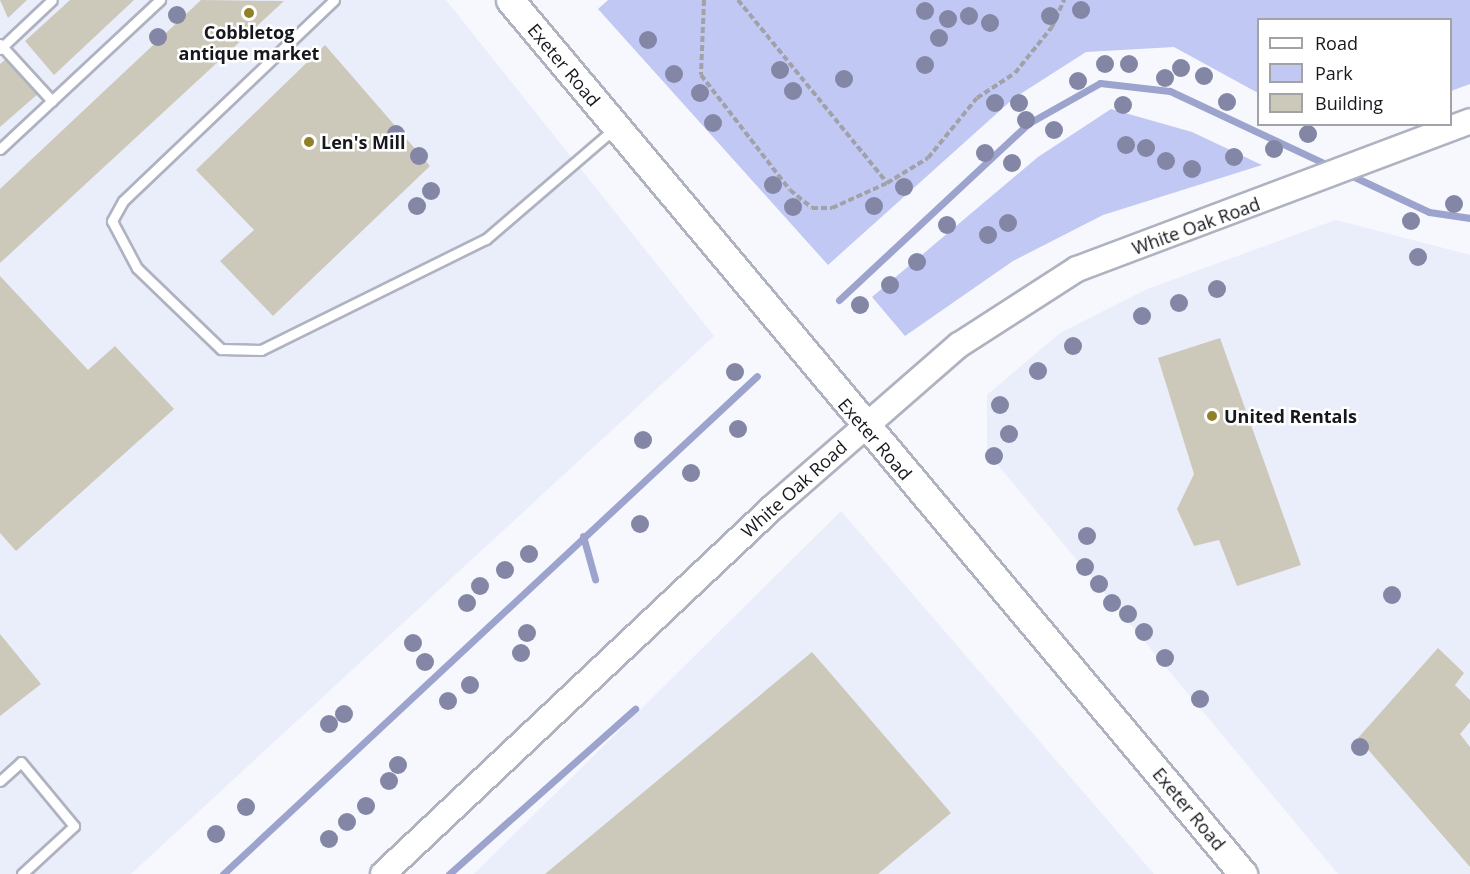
<!DOCTYPE html>
<style>
body{margin:0}
#map{position:relative;width:1470px;height:874px;overflow:hidden;background:#f7f8fe;font-family:"Open Sans",sans-serif}
div>[style]{position:absolute}
.built>*{inset:0;background:#eaedfa}
.green>*{inset:0;background:#c0c8f3}
.stream>*{height:7px;margin:-3.5px;padding:0 3.5px;transform-origin:3.5px;border-radius:3.5px;background:#9ca4ce}
.building>*{inset:0;background:#ccc9bb}
.path>*{height:4px;margin-top:-2px;transform-origin:0;background:repeating-linear-gradient(90deg,#a1a2a8 0 6px,transparent 0 9px)}
.roads{filter:drop-shadow(2px 0 #afb2c0) drop-shadow(-2px 0 #afb2c0) drop-shadow(0 2px #afb2c0) drop-shadow(0 -2px #afb2c0)}
.service>*{height:9px;margin:-4.5px;padding:0 4.5px;transform-origin:4.5px;border-radius:4.5px;background:#fff}
.tertiary>*{height:24px;margin:-12px;padding:0 12px;transform-origin:12px;border-radius:12px;background:#fff}
.secondary>*{height:27px;margin:-13.5px;padding:0 13.5px;transform-origin:13.5px;border-radius:13.5px;background:#fff}
.trees>*{width:18px;height:18px;margin:-9px;border-radius:50%;background:#8486a5}
.dots>*{width:16px;height:16px;translate:-50% -50%;box-sizing:border-box;border:3px solid #fff;border-radius:50%}
span{translate:-50% -50%;white-space:nowrap;text-align:center;line-height:1.15;-webkit-text-stroke:5px #fff;paint-order:stroke}
.poi-label{font-size:18px;color:#17181d;font-weight:700}
.left{translate:0 -50%;text-align:left}
.street-label{font-size:18px;color:#17181d}
.legend{position:absolute;left:1257px;top:18px;width:195px;height:108px;box-sizing:border-box;background:#fff;border:2px solid #a2a3a5;margin:0;padding:8px 10px;list-style:none;font-size:18px;color:#17181d}
.legend li{display:flex;align-items:center;gap:12px;height:30px}
.legend b{width:30px;border:2px solid #a2a3a5}
</style>
<div id="map">
<div class="built">
<i style="clip-path:polygon(0 0,446px 0,714px 336px,131px 874px,0 874px)"></i>
<i style="clip-path:polygon(1336px 220px,1470px 255px,1470px 874px,1338px 874px,987px 452px,987px 395px,1060px 333px,1147px 289px)"></i>
<i style="clip-path:polygon(841px 511px,1154px 874px,474px 874px)"></i>
</div>
<div class="green">
<i style="clip-path:polygon(608px 0,1470px 0,1470px 84px,1451px 91px,1450px 20px,1258px 20px,1258px 93px,1174px 47px,1086px 52px,1014px 98px,828px 265px,598px 9px)"></i>
<i style="clip-path:polygon(1111px 109px,1192px 132px,1262px 165px,1103px 215px,1013px 261px,905px 336px,872px 297px,1038px 157px)"></i>
</div>
<div class="stream">
<i style="left:1348px;top:174px;width:89px;rotate:25.1deg"></i>
<i style="left:1429px;top:212px;width:41px;rotate:8.3deg"></i>
<i style="left:839px;top:300px;width:260px;rotate:-43deg"></i>
<i style="left:1029px;top:123px;width:81px;rotate:-29.4deg"></i>
<i style="left:1100px;top:83px;width:70px;rotate:6.5deg"></i>
<i style="left:1170px;top:91px;width:177px;rotate:25.1deg"></i>
<i style="left:583px;top:536px;width:45px;rotate:74.4deg"></i>
<i style="left:223px;top:874px;width:730px;rotate:-43deg"></i>
<i style="left:449px;top:874px;width:249px;rotate:-41.6deg"></i>
</div>
<div class="building">
<i style="clip-path:polygon(0 0,27px 0,8px 18px)"></i>
<i style="clip-path:polygon(70px 0,134px 0,54px 75px,25px 41px)"></i>
<i style="clip-path:polygon(201px 0,284px 1px,0 263px,0 189px)"></i>
<i style="clip-path:polygon(325px 45px,430px 166px,273px 316px,220px 261px,254px 230px,196px 170px)"></i>
<i style="clip-path:polygon(6px 59px,39px 93px,0 127px,0 64px)"></i>
<i style="clip-path:polygon(0 276px,88px 370px,115px 346px,174px 409px,16px 551px,0 533px)"></i>
<i style="clip-path:polygon(1220px 338px,1301px 565px,1237px 586px,1219px 540px,1194px 546px,1177px 509px,1194px 474px,1158px 358px)"></i>
<i style="clip-path:polygon(0 634px,41px 684px,0 716px)"></i>
<i style="clip-path:polygon(1438px 648px,1464px 673px,1455px 685px,1470px 700px,1470px 722px,1460px 734px,1470px 747px,1470px 867px,1358px 738px)"></i>
<i style="clip-path:polygon(812px 652px,951px 813px,878px 874px,545px 874px)"></i>
</div>
<div class="path">
<i style="left:704px;top:0;width:75px;rotate:92.3deg"></i>
<i style="left:701px;top:75px;width:145px;rotate:52.3deg"></i>
<i style="left:790px;top:190px;width:28px;rotate:39deg"></i>
<i style="left:812px;top:208px;width:20px"></i>
<i style="left:832px;top:208px;width:60px;rotate:-24.4deg"></i>
<i style="left:738px;top:0;width:236px;rotate:50.8deg"></i>
<i style="left:887px;top:183px;width:48px;rotate:-31.4deg"></i>
<i style="left:928px;top:158px;width:77px;rotate:-50.8deg"></i>
<i style="left:977px;top:98px;width:45px;rotate:-33.3deg"></i>
<i style="left:1015px;top:73px;width:59px;rotate:-51.2deg"></i>
<i style="left:1052px;top:27px;width:30px;rotate:-66deg"></i>
</div>
<div class="roads">
<div class="service">
<i style="left:334px;top:0;width:291px;rotate:136.4deg"></i>
<i style="left:123px;top:201px;width:23px;rotate:119deg"></i>
<i style="left:112px;top:221px;width:53px;rotate:62deg"></i>
<i style="left:137px;top:268px;width:117px;rotate:44deg"></i>
<i style="left:221px;top:349px;width:40px;rotate:1.4deg"></i>
<i style="left:261px;top:350px;width:251px;rotate:-26.3deg"></i>
<i style="left:486px;top:239px;width:169px;rotate:-40.7deg"></i>
<i style="left:0;top:44px;width:77px;rotate:47.6deg"></i>
<i style="left:0;top:49px;width:71px;rotate:-43.3deg"></i>
<i style="left:0;top:149px;width:219px;rotate:-43deg"></i>
<i style="left:0;top:781px;width:28px;rotate:-42deg"></i>
<i style="left:21px;top:762px;width:83px;rotate:50.4deg"></i>
<i style="left:74px;top:826px;width:71px;rotate:137.3deg"></i>
</div>
<div class="tertiary">
<i style="left:383px;top:874px;width:536px;rotate:-43.26deg"></i>
<i style="left:773px;top:507px;width:247px;rotate:-41.1deg"></i>
<i style="left:959px;top:345px;width:140px;rotate:-32.8deg"></i>
<i style="left:1077px;top:269px;width:420px;rotate:-20.6deg"></i>
</div>
<div class="secondary">
<i style="left:510px;top:0;width:1141px;rotate:50.01deg"></i>
</div>
</div>
<div class="trees">
<i style="left:1081px;top:10px"></i>
<i style="left:925px;top:11px"></i>
<i style="left:177px;top:15px"></i>
<i style="left:969px;top:16px"></i>
<i style="left:1050px;top:16px"></i>
<i style="left:948px;top:19px"></i>
<i style="left:990px;top:23px"></i>
<i style="left:158px;top:37px"></i>
<i style="left:939px;top:38px"></i>
<i style="left:648px;top:40px"></i>
<i style="left:1105px;top:64px"></i>
<i style="left:1129px;top:64px"></i>
<i style="left:925px;top:65px"></i>
<i style="left:1181px;top:68px"></i>
<i style="left:780px;top:70px"></i>
<i style="left:674px;top:74px"></i>
<i style="left:1204px;top:76px"></i>
<i style="left:1165px;top:78px"></i>
<i style="left:844px;top:79px"></i>
<i style="left:1078px;top:81px"></i>
<i style="left:793px;top:91px"></i>
<i style="left:700px;top:93px"></i>
<i style="left:1227px;top:102px"></i>
<i style="left:995px;top:103px"></i>
<i style="left:1019px;top:103px"></i>
<i style="left:1123px;top:105px"></i>
<i style="left:1026px;top:120px"></i>
<i style="left:713px;top:123px"></i>
<i style="left:1054px;top:130px"></i>
<i style="left:396px;top:134px"></i>
<i style="left:1308px;top:134px"></i>
<i style="left:1126px;top:145px"></i>
<i style="left:1146px;top:148px"></i>
<i style="left:1274px;top:149px"></i>
<i style="left:985px;top:153px"></i>
<i style="left:419px;top:156px"></i>
<i style="left:1234px;top:157px"></i>
<i style="left:1166px;top:161px"></i>
<i style="left:1012px;top:163px"></i>
<i style="left:1192px;top:169px"></i>
<i style="left:773px;top:185px"></i>
<i style="left:904px;top:187px"></i>
<i style="left:431px;top:191px"></i>
<i style="left:1454px;top:204px"></i>
<i style="left:417px;top:206px"></i>
<i style="left:874px;top:206px"></i>
<i style="left:793px;top:207px"></i>
<i style="left:1411px;top:221px"></i>
<i style="left:1008px;top:223px"></i>
<i style="left:947px;top:225px"></i>
<i style="left:988px;top:235px"></i>
<i style="left:1418px;top:257px"></i>
<i style="left:917px;top:262px"></i>
<i style="left:890px;top:285px"></i>
<i style="left:1217px;top:289px"></i>
<i style="left:1179px;top:303px"></i>
<i style="left:860px;top:305px"></i>
<i style="left:1142px;top:316px"></i>
<i style="left:1073px;top:346px"></i>
<i style="left:1038px;top:371px"></i>
<i style="left:735px;top:372px"></i>
<i style="left:1000px;top:405px"></i>
<i style="left:738px;top:429px"></i>
<i style="left:1009px;top:434px"></i>
<i style="left:643px;top:440px"></i>
<i style="left:994px;top:456px"></i>
<i style="left:691px;top:473px"></i>
<i style="left:640px;top:524px"></i>
<i style="left:1087px;top:536px"></i>
<i style="left:529px;top:554px"></i>
<i style="left:1085px;top:567px"></i>
<i style="left:505px;top:570px"></i>
<i style="left:1099px;top:584px"></i>
<i style="left:480px;top:586px"></i>
<i style="left:1392px;top:595px"></i>
<i style="left:467px;top:603px"></i>
<i style="left:1112px;top:603px"></i>
<i style="left:1128px;top:614px"></i>
<i style="left:1144px;top:632px"></i>
<i style="left:527px;top:633px"></i>
<i style="left:413px;top:643px"></i>
<i style="left:521px;top:653px"></i>
<i style="left:1165px;top:658px"></i>
<i style="left:425px;top:662px"></i>
<i style="left:470px;top:685px"></i>
<i style="left:1200px;top:699px"></i>
<i style="left:448px;top:701px"></i>
<i style="left:344px;top:714px"></i>
<i style="left:329px;top:724px"></i>
<i style="left:1360px;top:747px"></i>
<i style="left:398px;top:765px"></i>
<i style="left:389px;top:781px"></i>
<i style="left:366px;top:806px"></i>
<i style="left:246px;top:807px"></i>
<i style="left:347px;top:822px"></i>
<i style="left:216px;top:834px"></i>
<i style="left:329px;top:839px"></i>
</div>
<div class="dots">
<i style="left:249px;top:13px;background:#908128"></i>
<i style="left:309px;top:142px;background:#908128"></i>
<i style="left:1212px;top:416px;background:#908128"></i>
</div>
<div class="poi-label">
<span style="left:249px;top:43px">Cobbletog<br>antique market</span>
<span class="left" style="left:321px;top:142px">Len's Mill</span>
<span class="left" style="left:1224px;top:416px">United Rentals</span>
</div>
<div class="street-label">
<span style="left:564px;top:65px;rotate:50deg">Exeter Road</span>
<span style="left:1196px;top:226px;rotate:-20deg">White Oak Road</span>
<span style="left:875px;top:439px;rotate:49deg">Exeter Road</span>
<span style="left:794px;top:489px;rotate:-42deg">White Oak Road</span>
<span style="left:1189px;top:809px;rotate:50deg">Exeter Road</span>
</div>
<ul class="legend">
<li><b style="height:8px;background:#fff"></b>Road</li>
<li><b style="height:16px;background:#c0c8f3"></b>Park</li>
<li><b style="height:16px;background:#ccc9bb"></b>Building</li>
</ul>
</div>
